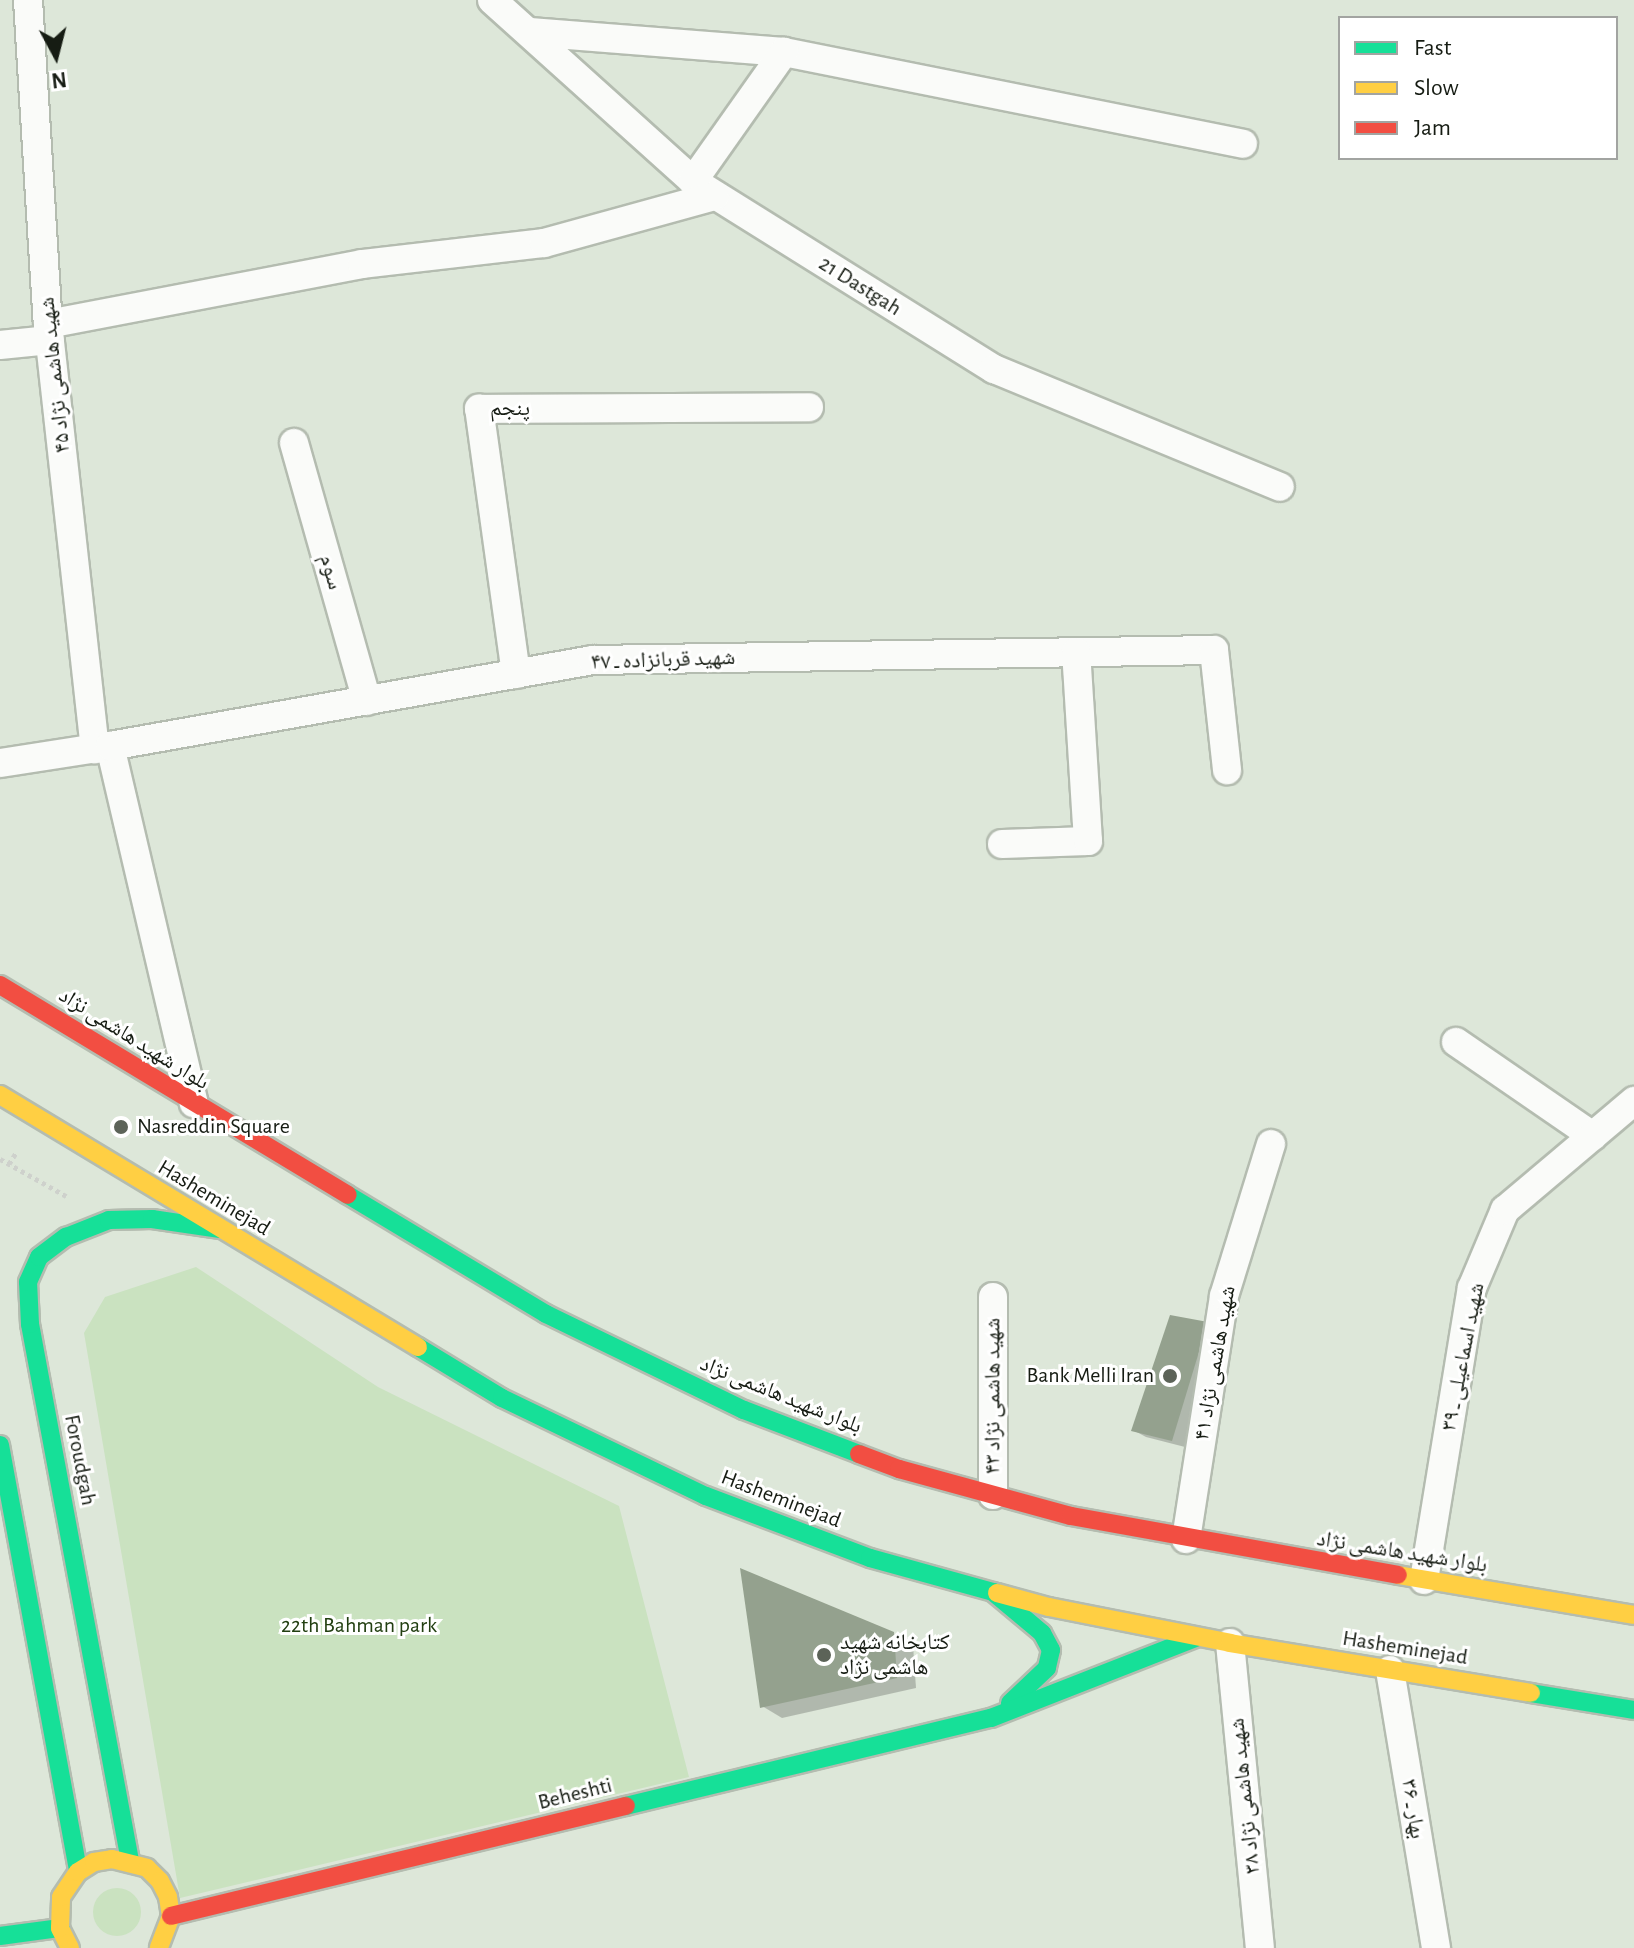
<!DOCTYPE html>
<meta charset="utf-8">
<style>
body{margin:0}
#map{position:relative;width:1634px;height:1948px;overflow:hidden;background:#dde7d9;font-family:"Alegreya Sans","Noto Naskh Arabic",sans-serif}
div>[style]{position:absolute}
.green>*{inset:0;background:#cae2c0}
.round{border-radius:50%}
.shadow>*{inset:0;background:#0003}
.building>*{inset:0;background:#94a18e}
.path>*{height:5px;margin-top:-2.5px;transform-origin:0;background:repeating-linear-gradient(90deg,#ced1cc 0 4px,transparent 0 8px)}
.roads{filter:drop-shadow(2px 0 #b4bcb0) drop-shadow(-2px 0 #b4bcb0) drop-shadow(0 2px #b4bcb0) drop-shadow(0 -2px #b4bcb0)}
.street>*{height:28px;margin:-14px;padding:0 14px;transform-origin:14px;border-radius:14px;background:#fafbf9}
.fast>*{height:18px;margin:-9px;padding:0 9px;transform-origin:9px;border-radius:9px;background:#16e098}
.slow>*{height:18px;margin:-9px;padding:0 9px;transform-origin:9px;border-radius:9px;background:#ffcf43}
.jam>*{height:18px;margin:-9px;padding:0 9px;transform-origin:9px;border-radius:9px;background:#f24e42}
.dots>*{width:22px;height:22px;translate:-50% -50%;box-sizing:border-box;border:4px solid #fff;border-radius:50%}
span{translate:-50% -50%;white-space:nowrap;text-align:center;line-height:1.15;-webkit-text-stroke:6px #fff;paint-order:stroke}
.street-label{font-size:22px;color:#161c13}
.poi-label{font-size:22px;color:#161c13}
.left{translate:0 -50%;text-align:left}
.right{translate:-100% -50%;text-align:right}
.park-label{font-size:22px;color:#223f11}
.legend{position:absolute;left:1338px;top:16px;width:280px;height:144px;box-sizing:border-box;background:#fff;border:2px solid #a2a4a1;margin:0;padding:10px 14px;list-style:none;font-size:24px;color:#161c13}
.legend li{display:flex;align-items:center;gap:16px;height:40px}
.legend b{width:40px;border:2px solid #a2a4a1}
.north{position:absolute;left:16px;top:16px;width:80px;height:80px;-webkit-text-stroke:6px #fff;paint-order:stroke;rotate:173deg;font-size:22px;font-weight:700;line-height:32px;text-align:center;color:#161c13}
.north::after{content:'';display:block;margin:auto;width:28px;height:36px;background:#161c13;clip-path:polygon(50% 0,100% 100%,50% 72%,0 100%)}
</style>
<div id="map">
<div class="green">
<i style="clip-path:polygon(196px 1267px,378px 1387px,619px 1506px,689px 1777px,180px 1898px,84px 1333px,105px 1297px)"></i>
<i class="round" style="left:93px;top:1888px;width:48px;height:48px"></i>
</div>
<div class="shadow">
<i style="clip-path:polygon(1207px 1324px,1220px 1331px,1185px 1447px,1146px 1437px,1133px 1430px)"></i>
<i style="clip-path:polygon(893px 1634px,913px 1645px,916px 1688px,782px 1718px,762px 1706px)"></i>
</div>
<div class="building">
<i style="clip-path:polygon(1170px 1315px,1208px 1322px,1172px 1441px,1131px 1431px)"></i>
<i style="clip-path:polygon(740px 1568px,894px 1632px,897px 1678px,760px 1708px)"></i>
</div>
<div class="path">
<i style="left:0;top:1159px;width:76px;rotate:29.3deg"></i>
<i style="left:9px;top:1164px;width:15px;rotate:-58deg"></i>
</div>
<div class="roads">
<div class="street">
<i style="left:28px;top:0;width:325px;rotate:86.5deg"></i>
<i style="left:48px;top:324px;width:428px;rotate:83.7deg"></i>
<i style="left:492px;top:0;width:270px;rotate:42deg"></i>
<i style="left:693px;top:181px;width:355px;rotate:32deg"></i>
<i style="left:994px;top:369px;width:309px;rotate:22.4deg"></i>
<i style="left:530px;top:32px;width:255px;rotate:4.5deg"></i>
<i style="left:784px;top:52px;width:468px;rotate:11.3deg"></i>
<i style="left:693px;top:181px;width:158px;rotate:-54.8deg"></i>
<i style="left:48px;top:324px;width:320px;rotate:-10.8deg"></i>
<i style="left:362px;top:264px;width:183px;rotate:-6.6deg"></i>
<i style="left:544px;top:243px;width:177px;rotate:-15.4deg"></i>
<i style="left:0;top:345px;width:50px;rotate:-5.7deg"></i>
<i style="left:294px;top:443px;width:268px;rotate:74.2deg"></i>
<i style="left:516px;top:674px;width:268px;rotate:-97.9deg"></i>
<i style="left:479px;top:409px;width:330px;rotate:-0.3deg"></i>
<i style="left:110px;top:746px;width:367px;rotate:76.8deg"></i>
<i style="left:0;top:763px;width:111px;rotate:-8.8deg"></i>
<i style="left:110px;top:746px;width:490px;rotate:-10.1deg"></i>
<i style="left:592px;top:660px;width:622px;rotate:-0.92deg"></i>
<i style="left:1214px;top:650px;width:121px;rotate:83.8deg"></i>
<i style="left:1002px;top:844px;width:86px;rotate:-2deg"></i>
<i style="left:1088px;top:841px;width:189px;rotate:-93.6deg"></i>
<i style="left:1456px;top:1042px;width:166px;rotate:34.5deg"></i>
<i style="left:993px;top:1495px;width:198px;rotate:-90deg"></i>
<i style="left:1186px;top:1539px;width:246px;rotate:-81.1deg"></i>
<i style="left:1224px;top:1296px;width:159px;rotate:-72.8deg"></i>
<i style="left:1424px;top:1580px;width:296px;rotate:-80.7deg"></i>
<i style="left:1472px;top:1288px;width:85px;rotate:-67.1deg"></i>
<i style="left:1505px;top:1210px;width:169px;rotate:-40.2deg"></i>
<i style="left:1230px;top:1643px;width:306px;rotate:84.4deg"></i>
<i style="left:1390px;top:1670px;width:282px;rotate:80.6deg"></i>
</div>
<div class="fast">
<i style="left:348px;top:1195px;width:231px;rotate:31deg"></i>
<i style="left:546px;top:1314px;width:220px;rotate:25.9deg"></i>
<i style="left:744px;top:1410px;width:123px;rotate:20.9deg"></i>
<i style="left:418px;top:1347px;width:98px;rotate:31.3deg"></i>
<i style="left:502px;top:1398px;width:226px;rotate:25.7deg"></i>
<i style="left:706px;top:1496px;width:175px;rotate:20.7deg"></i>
<i style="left:870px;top:1558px;width:132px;rotate:15.4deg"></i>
<i style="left:0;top:1445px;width:434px;rotate:79.6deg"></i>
<i style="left:993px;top:1592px;width:64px;rotate:39.9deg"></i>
<i style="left:1042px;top:1633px;width:19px;rotate:62deg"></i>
<i style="left:1051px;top:1650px;width:18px;rotate:103deg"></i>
<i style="left:1047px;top:1668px;width:51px;rotate:136.6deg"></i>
<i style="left:1531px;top:1693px;width:104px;rotate:9.4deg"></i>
<i style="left:626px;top:1806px;width:375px;rotate:-13.6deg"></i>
<i style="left:991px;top:1718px;width:222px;rotate:-21.4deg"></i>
<i style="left:130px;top:1861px;width:546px;rotate:-100.55deg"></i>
<i style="left:30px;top:1324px;width:42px;rotate:-92.7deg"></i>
<i style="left:28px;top:1282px;width:27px;rotate:-66deg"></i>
<i style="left:39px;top:1257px;width:34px;rotate:-37deg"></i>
<i style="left:66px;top:1237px;width:46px;rotate:-21.6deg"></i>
<i style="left:109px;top:1220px;width:43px;rotate:-1.3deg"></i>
<i style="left:152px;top:1219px;width:69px;rotate:8.4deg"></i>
<i style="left:0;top:1936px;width:61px;rotate:-7.6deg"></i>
</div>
<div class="slow">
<i style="left:0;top:1095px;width:488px;rotate:31.1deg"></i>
<i style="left:1398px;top:1575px;width:239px;rotate:9.6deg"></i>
<i style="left:997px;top:1593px;width:54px;rotate:15.1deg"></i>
<i style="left:1049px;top:1607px;width:185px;rotate:11.2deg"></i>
<i style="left:1230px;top:1643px;width:305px;rotate:9.4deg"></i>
<i style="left:70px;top:1948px;width:22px;rotate:-117deg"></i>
<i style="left:60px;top:1928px;width:31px;rotate:-88deg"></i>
<i style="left:61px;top:1897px;width:30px;rotate:-56deg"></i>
<i style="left:78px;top:1872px;width:19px;rotate:-32deg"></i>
<i style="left:94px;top:1862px;width:18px;rotate:-9deg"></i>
<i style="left:112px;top:1859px;width:36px;rotate:14deg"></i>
<i style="left:147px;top:1868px;width:18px;rotate:45deg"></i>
<i style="left:160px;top:1881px;width:18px;rotate:63deg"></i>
<i style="left:168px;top:1897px;width:19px;rotate:81deg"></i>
<i style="left:171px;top:1916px;width:34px;rotate:111deg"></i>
</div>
<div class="jam">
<i style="left:0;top:985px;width:406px;rotate:31.1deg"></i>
<i style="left:859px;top:1454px;width:43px;rotate:20.6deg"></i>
<i style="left:899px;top:1469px;width:178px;rotate:15.3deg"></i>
<i style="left:1071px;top:1516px;width:332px;rotate:10.2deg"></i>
<i style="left:171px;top:1916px;width:468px;rotate:-13.6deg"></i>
</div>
</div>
<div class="dots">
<i style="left:121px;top:1127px;background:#5c6358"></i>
<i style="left:1170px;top:1376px;background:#5c6358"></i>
<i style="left:824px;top:1655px;background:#5c6358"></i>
</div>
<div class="street-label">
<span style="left:860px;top:286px;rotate:32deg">21 Dastgah</span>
<span style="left:55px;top:375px;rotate:-96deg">شهید هاشمی نژاد ۴۵</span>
<span style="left:510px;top:409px">پنجم</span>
<span style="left:331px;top:572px;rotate:74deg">سوم</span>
<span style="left:663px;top:660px;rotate:-2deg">شهید قربانزاده ـ ۴۷</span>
<span style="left:134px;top:1039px;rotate:32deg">بلوار شهید هاشمی نژاد</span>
<span style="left:214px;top:1198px;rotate:31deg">Hasheminejad</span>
<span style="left:1463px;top:1357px;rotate:-79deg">شهید اسماعیلی ـ ۳۹</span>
<span style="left:1215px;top:1363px;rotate:-80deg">شهید هاشمی نژاد ۴۱</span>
<span style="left:781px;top:1395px;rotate:22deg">بلوار شهید هاشمی نژاد</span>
<span style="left:993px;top:1396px;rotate:-90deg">شهید هاشمی نژاد ۴۳</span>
<span style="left:80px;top:1460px;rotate:79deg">Foroudgah</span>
<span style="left:781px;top:1499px;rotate:21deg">Hasheminejad</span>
<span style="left:1402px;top:1552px;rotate:9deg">بلوار شهید هاشمی نژاد</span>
<span style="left:1405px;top:1648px;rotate:9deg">Hasheminejad</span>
<span style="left:575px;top:1794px;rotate:-14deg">Beheshti</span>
<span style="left:1245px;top:1796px;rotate:-96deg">شهید هاشمی نژاد ۳۸</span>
<span style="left:1413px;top:1809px;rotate:81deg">بهار ـ ۳۶</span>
</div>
<div class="poi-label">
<span class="left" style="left:137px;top:1127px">Nasreddin Square</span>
<span class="right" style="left:1154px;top:1376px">Bank Melli Iran</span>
<span class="left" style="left:840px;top:1655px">کتابخانه شهید<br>هاشمی نژاد</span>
</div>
<div class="park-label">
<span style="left:359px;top:1626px">22th Bahman park</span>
</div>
<ul class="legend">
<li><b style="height:10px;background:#16e098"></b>Fast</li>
<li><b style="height:10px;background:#ffcf43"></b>Slow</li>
<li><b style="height:10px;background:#f24e42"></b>Jam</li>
</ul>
<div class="north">N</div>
</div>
